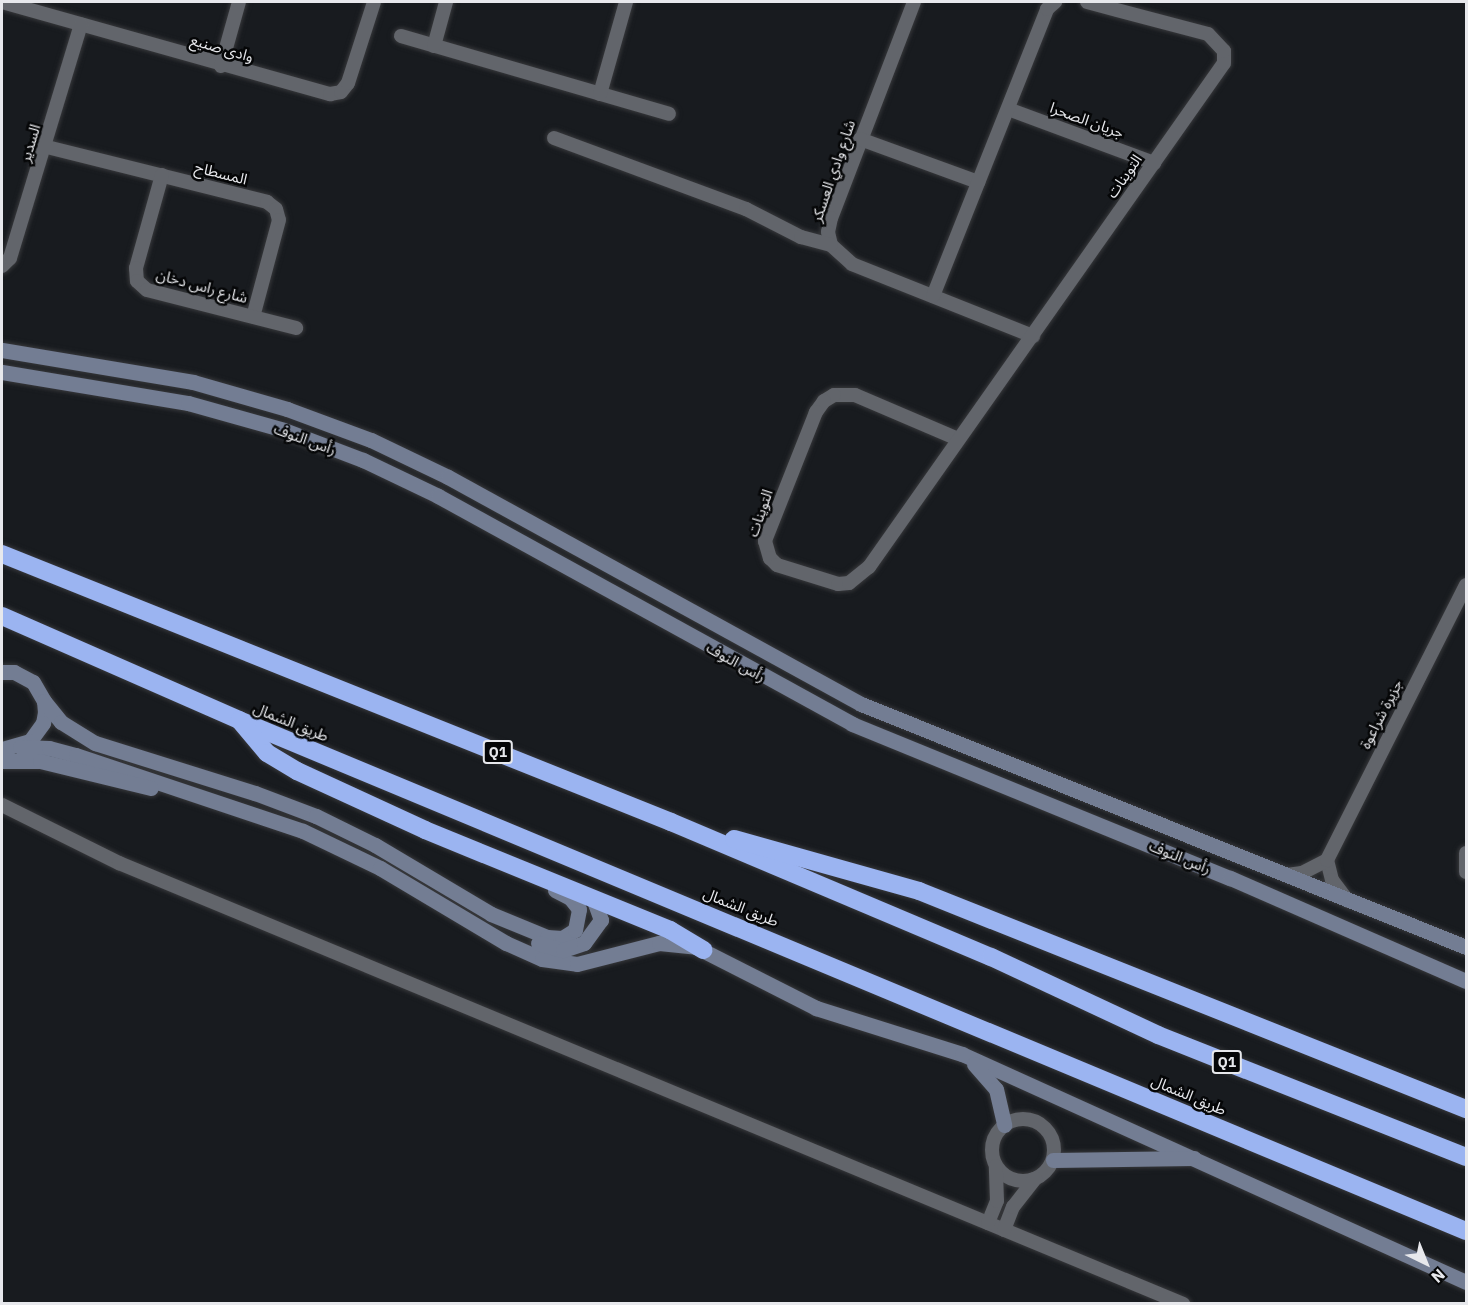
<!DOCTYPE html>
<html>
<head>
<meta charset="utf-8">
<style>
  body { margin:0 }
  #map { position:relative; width:1468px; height:1305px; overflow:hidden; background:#181b1f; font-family:"IBM Plex Sans","Noto Sans Arabic",sans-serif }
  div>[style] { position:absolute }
  .roads { filter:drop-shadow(0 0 2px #37383b) drop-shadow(0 0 2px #37383b) }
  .street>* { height:14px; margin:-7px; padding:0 7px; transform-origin:7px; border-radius:7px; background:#62656b }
  .street>.ring { margin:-7px; padding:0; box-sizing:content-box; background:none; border:14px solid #62656b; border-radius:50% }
  .secondary>* { height:15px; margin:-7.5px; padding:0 7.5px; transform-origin:7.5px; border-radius:7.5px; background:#737d93 }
  .highway>* { height:18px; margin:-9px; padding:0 9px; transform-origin:9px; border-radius:9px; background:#9bb4f1 }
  span { translate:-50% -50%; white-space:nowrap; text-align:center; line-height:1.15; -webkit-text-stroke:5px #050607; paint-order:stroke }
  .shield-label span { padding:2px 4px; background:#050607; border:2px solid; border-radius:4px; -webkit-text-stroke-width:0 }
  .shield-label { font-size:14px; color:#e7e8ec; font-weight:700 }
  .street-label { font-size:15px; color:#e7e8ec }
  .frame { position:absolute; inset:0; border:3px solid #e7e8ec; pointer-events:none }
  .north { position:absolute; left:1396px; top:1233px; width:60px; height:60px; -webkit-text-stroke:4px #050607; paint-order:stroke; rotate:137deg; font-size:16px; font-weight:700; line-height:24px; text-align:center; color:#e7e8ec }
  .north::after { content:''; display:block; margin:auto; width:21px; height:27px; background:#e7e8ec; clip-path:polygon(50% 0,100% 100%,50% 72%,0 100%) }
</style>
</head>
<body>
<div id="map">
  <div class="roads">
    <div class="street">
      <div style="left:2px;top:2px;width:341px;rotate:15.7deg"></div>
      <div style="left:330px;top:94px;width:11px;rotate:-10deg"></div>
      <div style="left:341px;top:92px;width:11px;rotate:-52deg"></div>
      <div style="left:348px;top:83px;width:85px;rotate:-72.2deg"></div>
      <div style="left:914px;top:2px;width:231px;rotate:111deg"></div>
      <div style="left:831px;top:218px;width:14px;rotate:102deg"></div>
      <div style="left:828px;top:232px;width:13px;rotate:77deg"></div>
      <div style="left:831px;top:245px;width:28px;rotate:42deg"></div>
      <div style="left:852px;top:264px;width:195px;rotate:21.7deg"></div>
      <div style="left:401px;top:36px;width:279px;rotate:16.2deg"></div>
      <div style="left:434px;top:46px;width:46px;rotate:-74.7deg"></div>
      <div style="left:221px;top:66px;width:66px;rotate:-74.3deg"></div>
      <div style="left:600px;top:94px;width:96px;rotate:-74.2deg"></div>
      <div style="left:1008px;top:109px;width:156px;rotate:20.3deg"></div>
      <div style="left:554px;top:138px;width:205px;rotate:20.3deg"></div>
      <div style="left:746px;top:209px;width:62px;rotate:27deg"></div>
      <div style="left:801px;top:237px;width:31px;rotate:15deg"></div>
      <div style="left:860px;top:139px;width:126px;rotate:20deg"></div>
      <div style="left:47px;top:147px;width:227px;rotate:14deg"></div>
      <div style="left:267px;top:202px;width:11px;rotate:38deg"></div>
      <div style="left:276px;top:209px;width:11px;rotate:75deg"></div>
      <div style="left:279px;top:220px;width:100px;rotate:105deg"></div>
      <div style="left:162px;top:175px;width:97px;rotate:105.6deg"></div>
      <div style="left:136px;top:268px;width:13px;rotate:86deg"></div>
      <div style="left:137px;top:281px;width:13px;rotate:42deg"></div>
      <div style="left:147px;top:290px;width:154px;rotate:14.3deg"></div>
      <div style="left:2px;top:266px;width:11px;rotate:-45deg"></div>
      <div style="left:10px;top:258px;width:244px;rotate:-73.1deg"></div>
      <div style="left:933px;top:296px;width:309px;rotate:-68.3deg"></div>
      <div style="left:1047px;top:9px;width:11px;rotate:-41deg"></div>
      <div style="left:958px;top:439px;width:112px;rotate:-156.9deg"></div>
      <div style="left:855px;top:395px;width:21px;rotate:180deg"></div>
      <div style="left:834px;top:395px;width:12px;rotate:149deg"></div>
      <div style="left:824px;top:401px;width:14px;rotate:126deg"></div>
      <div style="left:816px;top:412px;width:139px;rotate:111.6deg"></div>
      <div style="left:765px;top:541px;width:18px;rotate:74deg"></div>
      <div style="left:770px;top:558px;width:10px;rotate:45deg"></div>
      <div style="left:777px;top:565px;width:64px;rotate:17.3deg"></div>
      <div style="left:838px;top:584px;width:11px;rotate:-5deg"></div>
      <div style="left:849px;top:583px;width:26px;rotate:-39deg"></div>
      <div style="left:869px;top:567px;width:616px;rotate:-54.84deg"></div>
      <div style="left:1224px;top:63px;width:12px;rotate:-90deg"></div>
      <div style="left:1224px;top:51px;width:23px;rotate:-133deg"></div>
      <div style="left:1208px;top:34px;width:125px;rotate:-165.2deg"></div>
      <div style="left:2px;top:805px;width:131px;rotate:26.4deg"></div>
      <div style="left:119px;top:863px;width:1152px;rotate:22.51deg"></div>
      <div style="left:1466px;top:853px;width:19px;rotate:90deg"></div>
      <div style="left:1327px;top:860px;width:21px;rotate:76deg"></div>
      <div style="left:1332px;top:880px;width:26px;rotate:53deg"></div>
      <div style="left:1287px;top:875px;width:15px;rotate:-8deg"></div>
      <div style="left:1302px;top:873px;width:28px;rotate:-27deg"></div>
      <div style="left:1327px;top:860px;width:308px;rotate:-63.2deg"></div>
      <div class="ring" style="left:992px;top:1119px;width:48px;height:48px"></div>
      <div style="left:988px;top:1223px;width:24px;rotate:-68deg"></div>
      <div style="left:997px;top:1201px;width:35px;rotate:-92deg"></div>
      <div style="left:1004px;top:1230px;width:25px;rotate:-69deg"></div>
      <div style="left:1013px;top:1207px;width:36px;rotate:-52deg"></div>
    </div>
    <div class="secondary">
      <div style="left:2px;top:350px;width:194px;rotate:9.5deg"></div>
      <div style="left:193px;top:382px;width:98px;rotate:16deg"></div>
      <div style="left:287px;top:409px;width:90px;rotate:20.3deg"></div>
      <div style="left:371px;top:440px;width:85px;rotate:25.7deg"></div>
      <div style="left:448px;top:477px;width:471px;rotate:28.8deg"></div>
      <div style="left:861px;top:704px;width:652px;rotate:21.88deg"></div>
      <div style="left:2px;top:372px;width:189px;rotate:9.5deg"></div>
      <div style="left:188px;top:403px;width:100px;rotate:15.7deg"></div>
      <div style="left:284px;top:430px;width:85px;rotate:20.8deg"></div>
      <div style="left:363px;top:460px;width:83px;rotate:25.6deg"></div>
      <div style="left:438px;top:496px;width:473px;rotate:28.8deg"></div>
      <div style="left:852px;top:724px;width:408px;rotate:22.2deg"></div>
      <div style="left:1230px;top:878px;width:257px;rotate:23.6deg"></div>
      <div style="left:2px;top:672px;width:12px"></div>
      <div style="left:14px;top:672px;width:21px;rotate:28deg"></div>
      <div style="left:33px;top:682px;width:22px;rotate:60deg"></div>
      <div style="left:44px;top:701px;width:11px;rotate:85deg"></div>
      <div style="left:45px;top:712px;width:11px;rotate:100deg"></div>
      <div style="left:43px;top:723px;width:22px;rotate:126deg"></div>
      <div style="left:30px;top:741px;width:29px;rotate:164deg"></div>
      <div style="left:44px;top:701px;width:27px;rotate:51deg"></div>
      <div style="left:61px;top:722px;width:40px;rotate:32deg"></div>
      <div style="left:95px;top:743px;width:168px;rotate:17.4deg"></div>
      <div style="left:255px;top:793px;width:65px;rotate:20.7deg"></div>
      <div style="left:316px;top:816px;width:66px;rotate:26.2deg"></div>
      <div style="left:375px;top:845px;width:135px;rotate:30.7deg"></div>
      <div style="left:491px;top:914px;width:61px;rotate:22.3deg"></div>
      <div style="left:547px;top:937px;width:15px;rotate:4deg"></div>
      <div style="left:562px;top:938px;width:15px;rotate:-32deg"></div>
      <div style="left:575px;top:930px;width:21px;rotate:-79deg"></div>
      <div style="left:579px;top:909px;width:14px;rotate:-129deg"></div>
      <div style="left:570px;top:898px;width:17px;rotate:-152deg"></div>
      <div style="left:20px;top:747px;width:29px;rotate:2deg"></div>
      <div style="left:49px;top:748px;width:28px;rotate:15deg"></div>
      <div style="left:76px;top:755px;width:239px;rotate:18.5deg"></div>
      <div style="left:303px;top:831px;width:85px;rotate:25.7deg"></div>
      <div style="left:380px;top:868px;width:147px;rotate:30.8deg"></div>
      <div style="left:506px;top:943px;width:39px;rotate:24deg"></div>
      <div style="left:542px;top:959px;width:35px;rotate:8deg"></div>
      <div style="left:577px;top:964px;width:85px;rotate:-14.4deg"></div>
      <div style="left:659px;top:943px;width:37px;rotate:6deg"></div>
      <div style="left:696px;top:947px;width:135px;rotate:26.9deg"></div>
      <div style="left:816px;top:1008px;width:153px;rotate:17.5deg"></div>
      <div style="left:962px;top:1054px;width:553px;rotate:24.34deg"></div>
      <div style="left:2px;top:761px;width:38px"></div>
      <div style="left:40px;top:761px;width:114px;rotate:13.7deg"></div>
      <div style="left:538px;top:943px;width:26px;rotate:16deg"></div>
      <div style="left:563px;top:950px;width:22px;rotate:-18deg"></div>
      <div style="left:584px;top:943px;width:29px;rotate:-54deg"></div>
      <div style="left:601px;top:920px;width:23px;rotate:-110deg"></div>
      <div style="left:974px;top:1064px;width:33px;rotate:49deg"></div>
      <div style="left:996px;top:1089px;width:37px;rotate:77deg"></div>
      <div style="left:1053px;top:1160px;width:141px;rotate:-0.8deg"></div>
    </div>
    <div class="highway">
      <div style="left:2px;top:554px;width:721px;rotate:21.83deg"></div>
      <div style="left:671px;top:822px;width:347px;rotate:22.9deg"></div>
      <div style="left:991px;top:957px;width:184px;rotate:25deg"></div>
      <div style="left:1158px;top:1035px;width:331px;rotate:21.6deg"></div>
      <div style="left:2px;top:616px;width:259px;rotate:23.7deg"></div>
      <div style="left:239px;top:720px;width:1329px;rotate:22.61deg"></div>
      <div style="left:240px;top:721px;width:42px;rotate:49.8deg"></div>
      <div style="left:267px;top:753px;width:35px;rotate:31deg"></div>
      <div style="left:297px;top:771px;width:141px;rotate:24.7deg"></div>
      <div style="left:425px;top:830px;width:265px;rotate:22.2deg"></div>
      <div style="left:670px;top:930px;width:39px;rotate:31deg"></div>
      <div style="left:734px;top:839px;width:192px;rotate:15.7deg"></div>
      <div style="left:919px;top:891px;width:589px;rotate:21.73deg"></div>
    </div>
  </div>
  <div class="shield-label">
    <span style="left:498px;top:752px">Q1</span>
    <span style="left:1227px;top:1062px">Q1</span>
  </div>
  <div class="street-label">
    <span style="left:222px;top:48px;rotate:16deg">وادى صنيع</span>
    <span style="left:1087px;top:120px;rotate:20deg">جريان الصحرا</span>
    <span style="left:30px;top:143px;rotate:-73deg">السدير</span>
    <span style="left:833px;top:171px;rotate:-71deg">شارع وادي العسكر</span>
    <span style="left:221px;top:173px;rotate:14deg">المسطاح</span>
    <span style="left:1124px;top:176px;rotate:-55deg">التوينات</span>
    <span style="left:202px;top:286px;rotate:15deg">شارع راس دخان</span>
    <span style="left:305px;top:439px;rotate:20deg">رأس النوف</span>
    <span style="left:760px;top:513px;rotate:-71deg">التوينات</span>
    <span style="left:736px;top:662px;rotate:29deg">رأس النوف</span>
    <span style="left:1381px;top:714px;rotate:-63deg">جزيرة شراعوة</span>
    <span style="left:291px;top:722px;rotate:22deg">طريق الشمال</span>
    <span style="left:1180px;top:857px;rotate:22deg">رأس النوف</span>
    <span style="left:741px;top:907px;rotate:22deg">طريق الشمال</span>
    <span style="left:1189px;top:1095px;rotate:23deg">طريق الشمال</span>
  </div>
  <div class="frame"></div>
  <div class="north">N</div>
</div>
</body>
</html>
